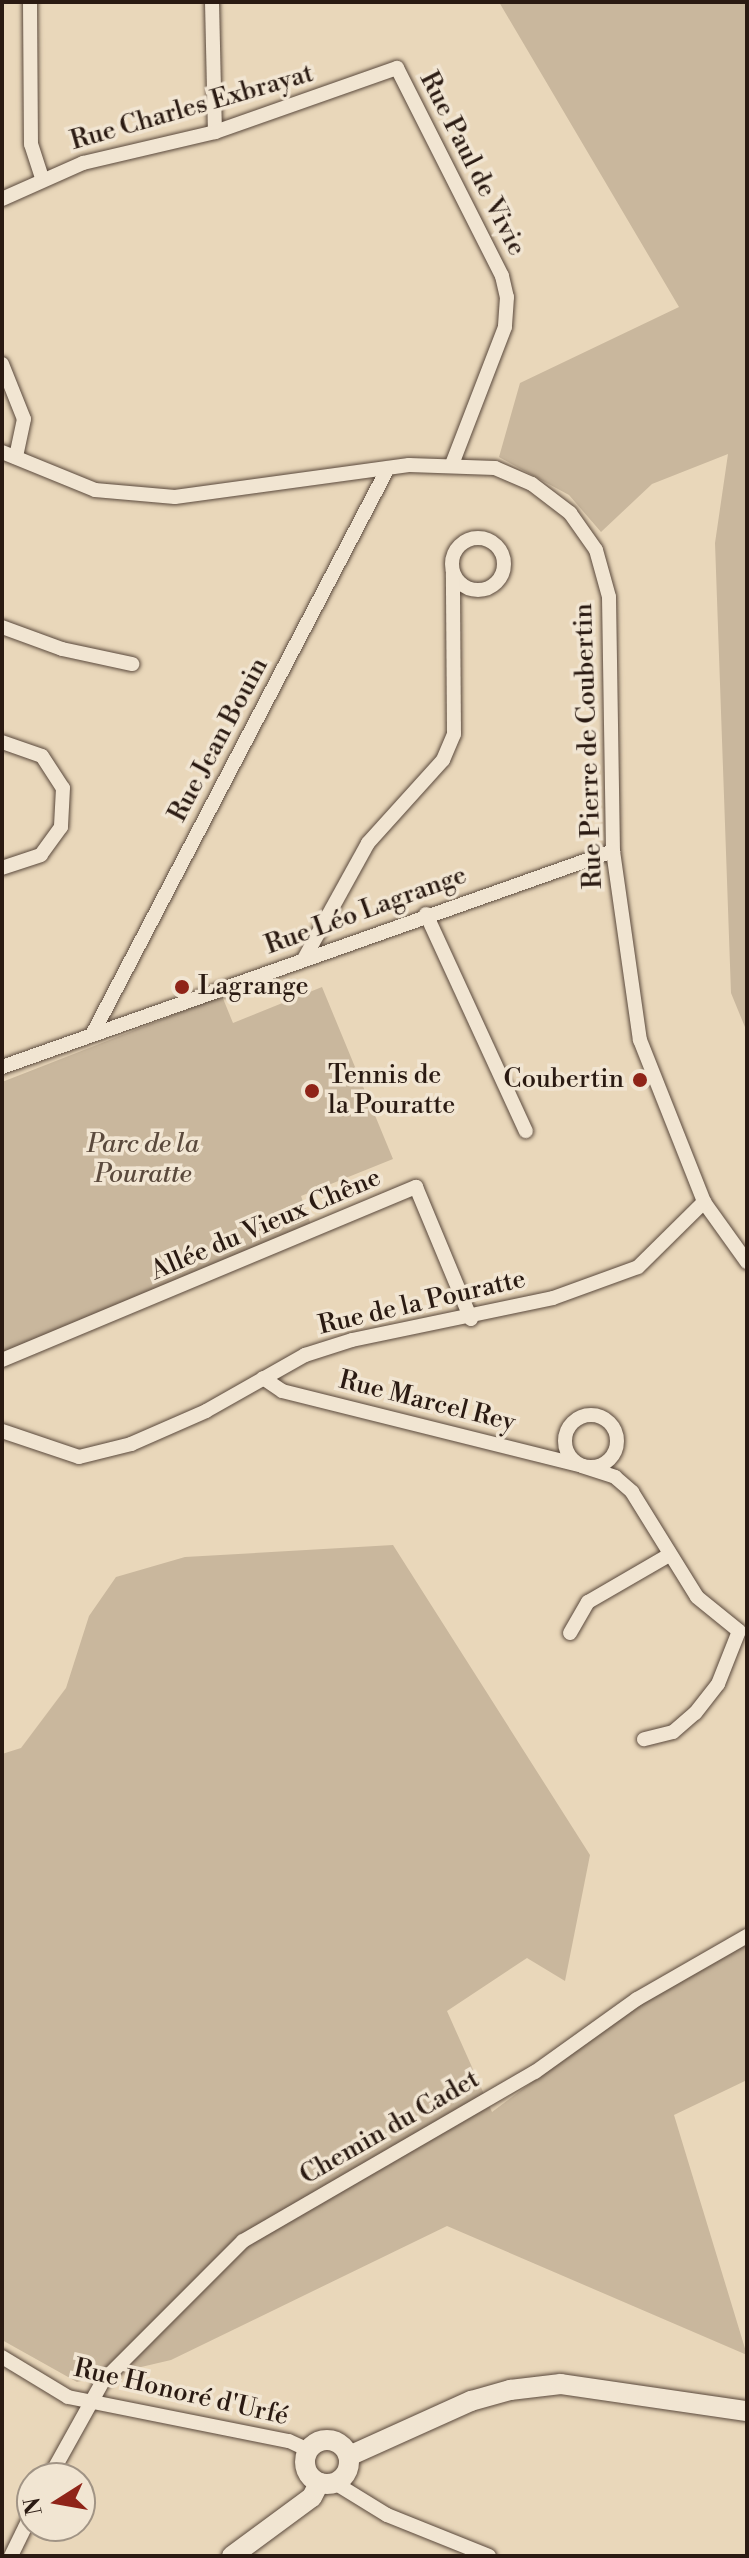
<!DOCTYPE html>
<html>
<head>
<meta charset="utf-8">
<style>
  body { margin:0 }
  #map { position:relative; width:749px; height:2558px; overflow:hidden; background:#e9d7ba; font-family:"Libre Bodoni",serif }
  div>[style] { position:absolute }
  .green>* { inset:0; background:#c9b79d }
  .roads { filter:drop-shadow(0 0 2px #5a493c) drop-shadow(0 0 2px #5a493c) }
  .street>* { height:14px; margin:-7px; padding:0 7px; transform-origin:7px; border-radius:7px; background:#f1e5d2 }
  .street>.ring { margin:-7px; padding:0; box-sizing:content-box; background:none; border:14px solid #f1e5d2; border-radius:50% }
  .secondary>* { height:20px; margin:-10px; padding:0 10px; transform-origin:10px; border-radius:10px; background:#f1e5d2 }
  .secondary>.ring { margin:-10px; padding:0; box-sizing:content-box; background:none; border:20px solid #f1e5d2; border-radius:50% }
  .dots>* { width:22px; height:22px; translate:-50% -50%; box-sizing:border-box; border:4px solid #f1e5d2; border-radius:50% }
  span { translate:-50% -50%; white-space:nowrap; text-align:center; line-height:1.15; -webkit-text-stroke:7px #f1e5d2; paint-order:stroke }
  .street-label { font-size:26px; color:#2a1a12 }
  .poi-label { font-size:26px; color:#2a1a12 }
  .left { translate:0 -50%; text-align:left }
  .right { translate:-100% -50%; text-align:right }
  .park-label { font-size:26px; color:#5a493c; font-style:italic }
  .frame { position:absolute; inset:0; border:4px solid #2a1a12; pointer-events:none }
  .north { position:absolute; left:16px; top:2462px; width:80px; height:80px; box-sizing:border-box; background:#f1e5d2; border:2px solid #a19485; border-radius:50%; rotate:259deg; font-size:22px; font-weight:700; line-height:32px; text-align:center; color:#2a1a12 }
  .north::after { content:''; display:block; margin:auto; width:28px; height:36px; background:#8f2418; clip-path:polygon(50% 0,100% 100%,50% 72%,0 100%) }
</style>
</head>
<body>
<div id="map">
  <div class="green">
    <div style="clip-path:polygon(499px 2px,747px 2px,747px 1032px,731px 993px,715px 543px,728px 454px,652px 484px,601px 532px,569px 495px,499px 457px,520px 383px,679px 307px)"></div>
    <div style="clip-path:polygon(322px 987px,393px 1159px,301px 1196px,311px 1225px,3px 1352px,2px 1082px,222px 996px,233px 1023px)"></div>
    <div style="clip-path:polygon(393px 1545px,590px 1855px,565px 1981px,527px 1958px,447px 2011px,492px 2112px,622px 2015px,747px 1944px,747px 2080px,674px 2115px,747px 2355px,447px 2226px,171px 2360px,77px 2382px,2px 2340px,2px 1754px,21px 1748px,66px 1688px,89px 1616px,116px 1577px,185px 1557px)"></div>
  </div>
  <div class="roads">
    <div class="street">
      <div style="left:30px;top:2px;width:142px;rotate:89.6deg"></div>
      <div style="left:31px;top:144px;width:38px;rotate:72deg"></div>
      <div style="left:212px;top:2px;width:130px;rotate:88.7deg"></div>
      <div style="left:2px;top:199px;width:89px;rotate:-24deg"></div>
      <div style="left:83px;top:163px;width:136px;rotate:-13.2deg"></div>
      <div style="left:215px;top:132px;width:193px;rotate:-19.4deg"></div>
      <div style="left:397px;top:68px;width:233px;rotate:63.2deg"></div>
      <div style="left:502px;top:276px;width:22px;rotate:77deg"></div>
      <div style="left:507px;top:297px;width:30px;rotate:94deg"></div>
      <div style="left:505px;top:327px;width:147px;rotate:111.1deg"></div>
      <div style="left:2px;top:364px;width:59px;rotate:68.2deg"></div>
      <div style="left:24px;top:419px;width:39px;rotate:102deg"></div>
      <div style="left:2px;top:452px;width:100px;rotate:22.2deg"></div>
      <div style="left:95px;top:490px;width:80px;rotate:5deg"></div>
      <div style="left:175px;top:497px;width:236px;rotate:-7.8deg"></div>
      <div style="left:409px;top:465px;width:86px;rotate:2deg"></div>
      <div style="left:495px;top:468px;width:40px;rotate:23.4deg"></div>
      <div style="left:532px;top:484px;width:48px;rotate:37.3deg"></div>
      <div style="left:570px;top:513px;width:45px;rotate:54.9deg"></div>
      <div style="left:596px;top:550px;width:49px;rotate:74.5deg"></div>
      <div style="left:609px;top:597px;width:254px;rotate:89.1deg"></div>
      <div style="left:613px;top:851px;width:191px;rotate:81.9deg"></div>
      <div style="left:640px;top:1040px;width:174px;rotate:68.4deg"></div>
      <div style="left:704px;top:1202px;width:74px;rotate:54.4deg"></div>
      <div class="ring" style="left:452px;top:538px;width:38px;height:38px"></div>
      <div style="left:2px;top:627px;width:64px;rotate:20.1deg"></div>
      <div style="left:62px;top:649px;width:72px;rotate:12.1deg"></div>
      <div style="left:2px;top:742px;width:42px;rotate:19.3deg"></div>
      <div style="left:42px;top:756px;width:38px;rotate:57deg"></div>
      <div style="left:63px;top:788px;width:39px;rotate:93deg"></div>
      <div style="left:61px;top:827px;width:34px;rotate:126deg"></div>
      <div style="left:41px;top:855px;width:41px;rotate:161.6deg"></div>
      <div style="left:426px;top:914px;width:239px;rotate:65.3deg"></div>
      <div style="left:304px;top:959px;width:132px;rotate:-61.1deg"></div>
      <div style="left:368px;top:843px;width:112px;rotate:-47.9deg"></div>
      <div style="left:443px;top:760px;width:28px;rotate:-67deg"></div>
      <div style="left:454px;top:734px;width:161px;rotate:-90.4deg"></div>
      <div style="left:93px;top:1033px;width:637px;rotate:-62.43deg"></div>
      <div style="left:2px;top:1067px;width:648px;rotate:-19.47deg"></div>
      <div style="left:2px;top:1360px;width:449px;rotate:-22.7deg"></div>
      <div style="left:416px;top:1187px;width:143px;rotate:67.4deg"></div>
      <div style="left:263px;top:1378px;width:23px;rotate:34deg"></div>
      <div style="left:282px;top:1391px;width:309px;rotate:14deg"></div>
      <div style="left:582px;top:1466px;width:35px;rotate:18deg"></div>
      <div style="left:615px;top:1477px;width:23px;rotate:41deg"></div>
      <div style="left:632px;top:1492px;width:123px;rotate:58.2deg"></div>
      <div style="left:697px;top:1597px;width:54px;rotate:39deg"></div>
      <div style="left:739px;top:1631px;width:57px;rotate:111.6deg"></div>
      <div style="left:718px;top:1684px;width:37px;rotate:128deg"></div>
      <div style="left:695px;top:1713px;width:29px;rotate:139deg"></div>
      <div style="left:673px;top:1732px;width:30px;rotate:166deg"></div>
      <div class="ring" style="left:565px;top:1415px;width:38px;height:38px"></div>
      <div style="left:2px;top:1431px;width:81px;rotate:18.7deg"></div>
      <div style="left:79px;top:1457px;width:54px;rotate:-14deg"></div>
      <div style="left:131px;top:1444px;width:82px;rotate:-23.7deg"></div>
      <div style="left:206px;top:1411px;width:114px;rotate:-29.5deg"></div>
      <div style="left:305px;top:1355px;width:49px;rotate:-17.7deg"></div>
      <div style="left:352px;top:1340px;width:205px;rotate:-11.8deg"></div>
      <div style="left:553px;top:1298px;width:90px;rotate:-20deg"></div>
      <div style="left:638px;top:1267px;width:93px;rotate:-44.6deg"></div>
      <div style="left:570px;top:1633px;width:36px;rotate:-60deg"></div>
      <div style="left:588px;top:1602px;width:94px;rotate:-30.1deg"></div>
      <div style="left:2px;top:2357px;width:77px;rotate:31.2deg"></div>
      <div style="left:68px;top:2397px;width:225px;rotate:11.3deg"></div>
      <div style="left:289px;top:2441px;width:21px;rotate:25deg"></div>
      <div style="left:49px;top:2478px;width:111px;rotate:-60.9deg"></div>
      <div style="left:103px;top:2381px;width:198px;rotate:-45deg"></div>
      <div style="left:243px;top:2241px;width:337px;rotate:-30.1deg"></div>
      <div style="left:535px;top:2072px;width:125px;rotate:-35.6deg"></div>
      <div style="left:637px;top:1999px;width:127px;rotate:-29.8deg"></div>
      <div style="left:335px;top:2483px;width:61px;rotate:31.6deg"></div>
      <div style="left:387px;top:2515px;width:110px;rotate:21.9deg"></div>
      <div style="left:11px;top:2556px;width:48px;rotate:-64deg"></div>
    </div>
    <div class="secondary">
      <div class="ring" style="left:305px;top:2440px;width:24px;height:24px"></div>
      <div style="left:349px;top:2456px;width:134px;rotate:-24.3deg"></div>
      <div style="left:471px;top:2401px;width:41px;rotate:-15.8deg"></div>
      <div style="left:510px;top:2390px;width:51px;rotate:-6.7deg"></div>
      <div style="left:561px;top:2384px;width:188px;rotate:8.3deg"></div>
      <div style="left:232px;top:2556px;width:99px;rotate:-36.4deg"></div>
      <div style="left:312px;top:2497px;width:16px;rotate:-63deg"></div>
    </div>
  </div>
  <div class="dots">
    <div style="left:182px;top:987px;background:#8f2418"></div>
    <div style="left:640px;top:1080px;background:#8f2418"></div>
    <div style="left:312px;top:1091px;background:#8f2418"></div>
  </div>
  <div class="street-label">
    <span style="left:192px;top:108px;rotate:-16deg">Rue Charles Exbrayat</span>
    <span style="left:472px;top:164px;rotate:63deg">Rue Paul de Vivie</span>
    <span style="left:219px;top:740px;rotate:-62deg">Rue Jean Bouin</span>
    <span style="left:589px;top:746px;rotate:-92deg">Rue Pierre de Coubertin</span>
    <span style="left:366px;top:911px;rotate:-20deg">Rue Léo Lagrange</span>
    <span style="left:266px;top:1225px;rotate:-23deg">Allée du Vieux Chêne</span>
    <span style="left:422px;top:1303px;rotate:-13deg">Rue de la Pouratte</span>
    <span style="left:427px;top:1402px;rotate:14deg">Rue Marcel Rey</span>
    <span style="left:390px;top:2128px;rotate:-30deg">Chemin du Cadet</span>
    <span style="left:181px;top:2393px;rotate:13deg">Rue Honoré d'Urfé</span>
  </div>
  <div class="poi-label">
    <span class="left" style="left:198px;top:987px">Lagrange</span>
    <span class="left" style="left:328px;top:1091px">Tennis de<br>la Pouratte</span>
    <span class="right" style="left:624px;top:1080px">Coubertin</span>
  </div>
  <div class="park-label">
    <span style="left:143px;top:1160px">Parc de la<br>Pouratte</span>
  </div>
  <div class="frame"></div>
  <div class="north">N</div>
</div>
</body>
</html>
